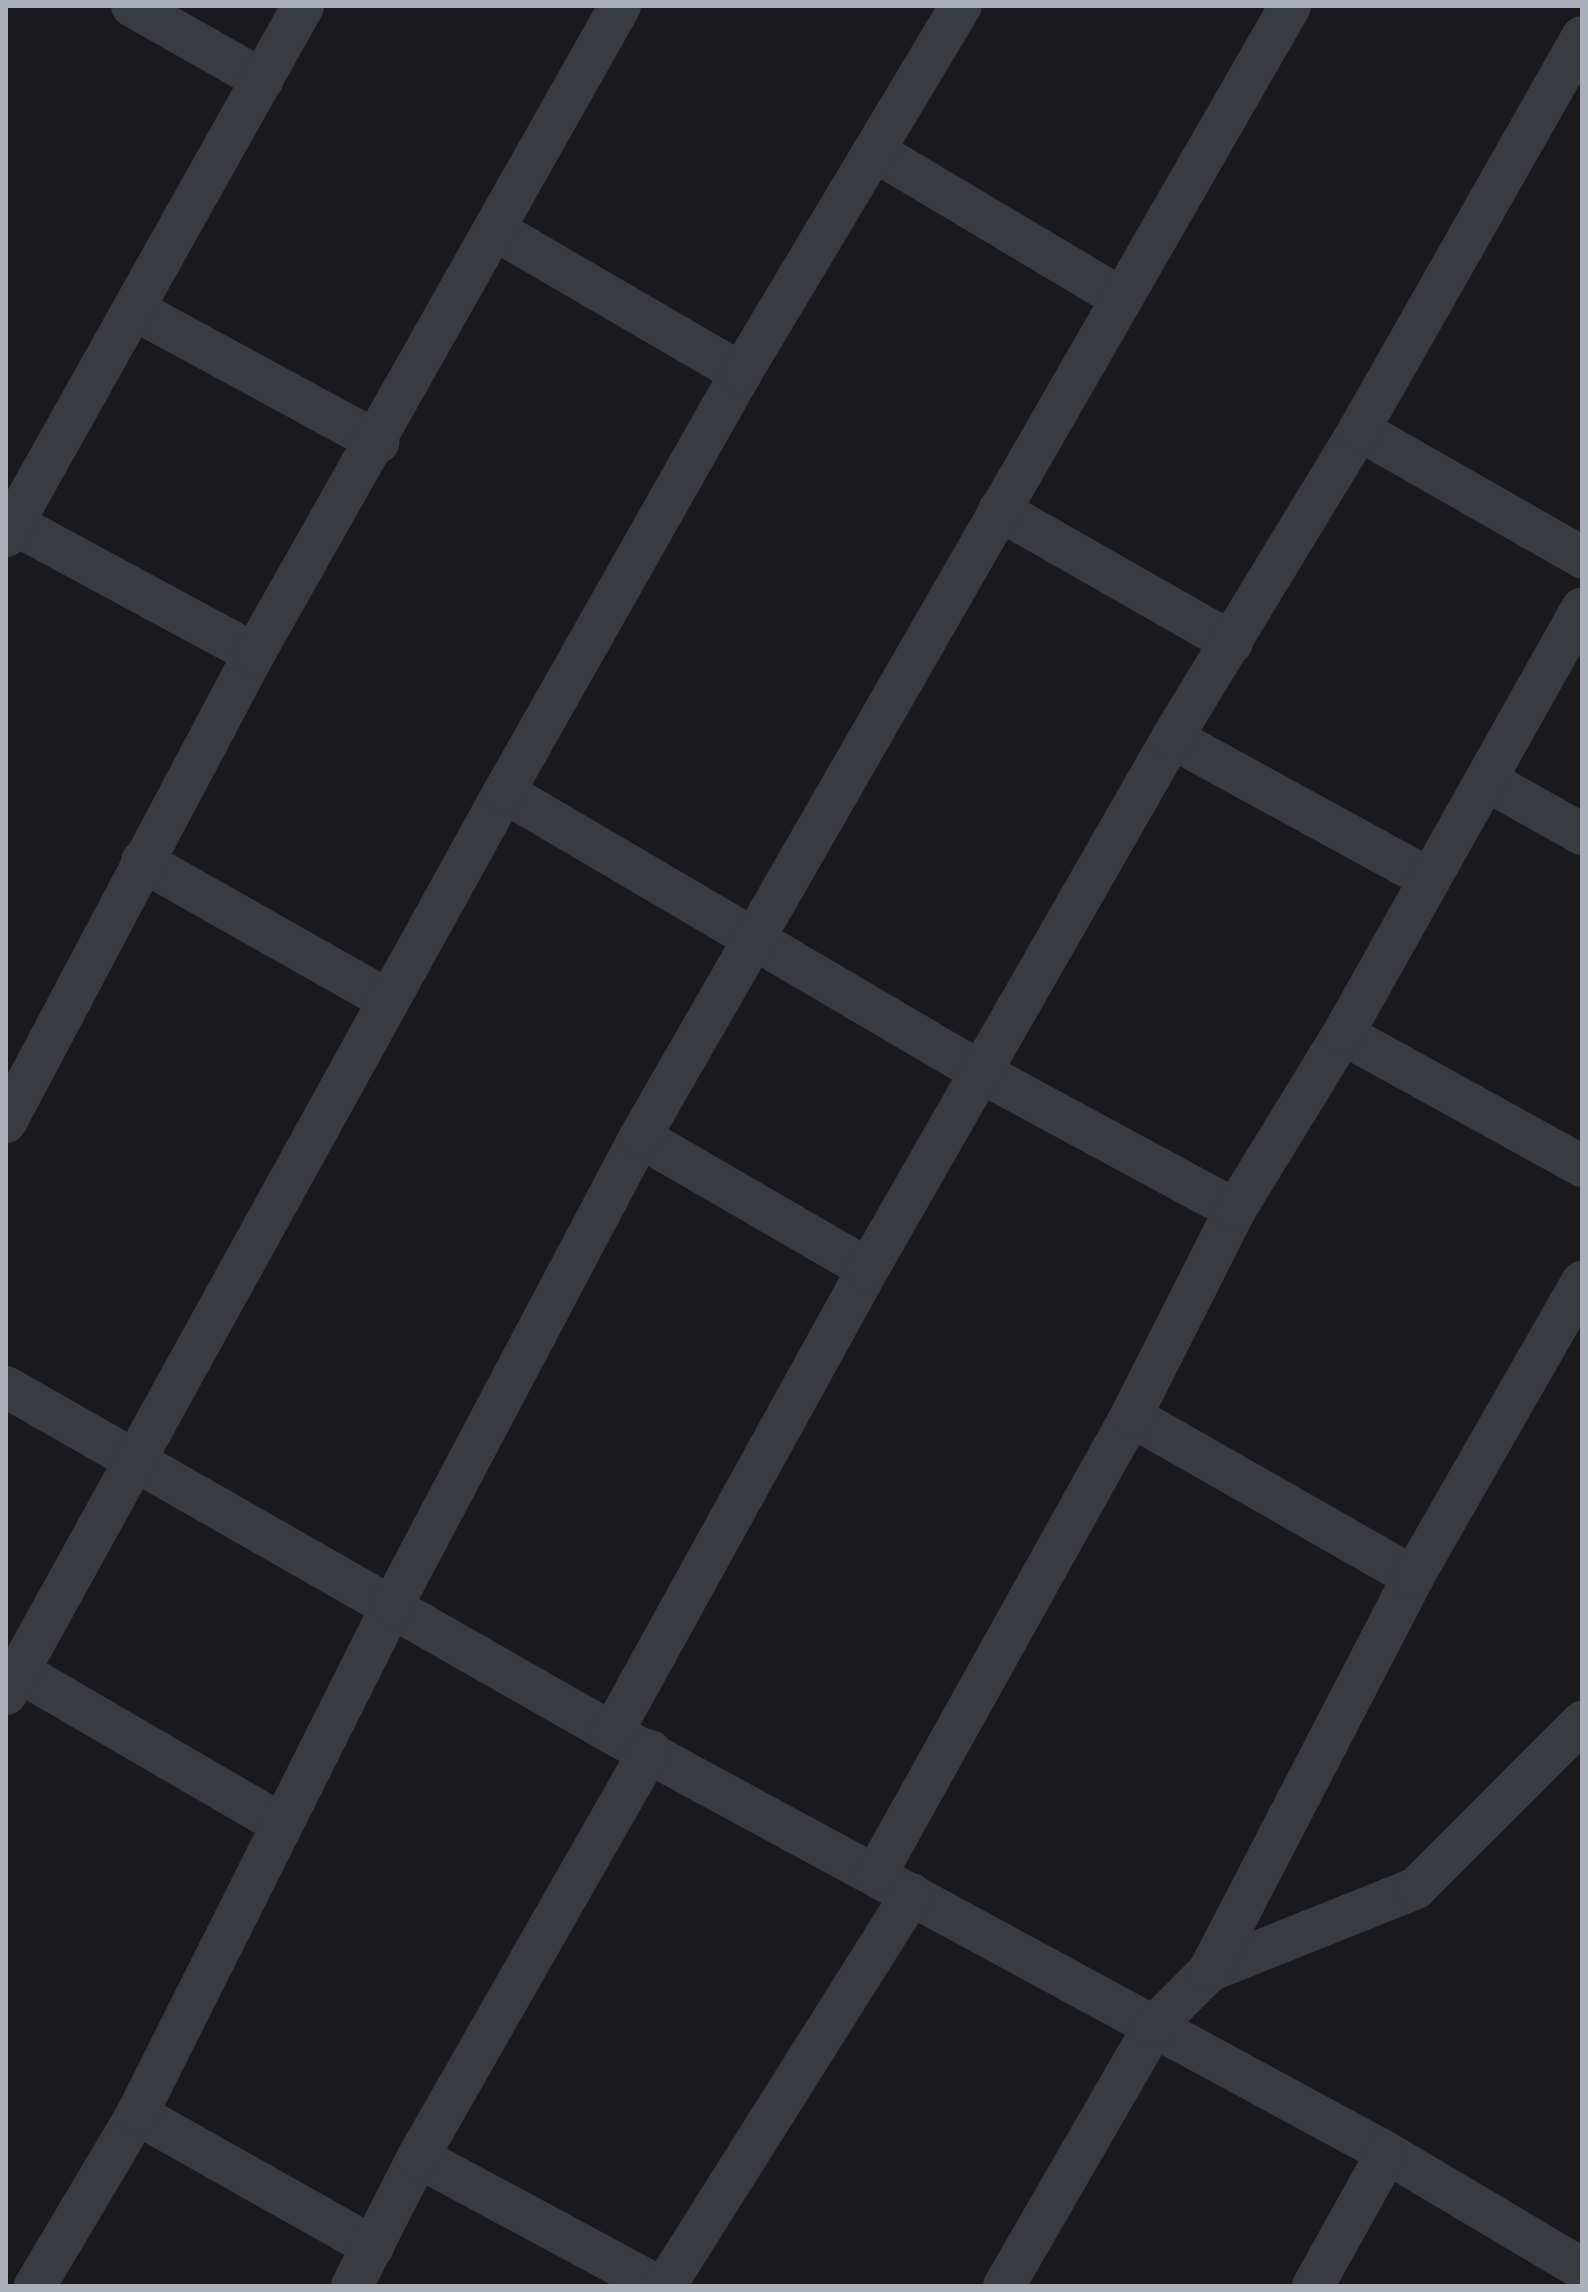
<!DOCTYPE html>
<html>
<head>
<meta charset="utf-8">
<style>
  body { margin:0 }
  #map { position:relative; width:1588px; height:2292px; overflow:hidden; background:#1a191c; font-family:"Source Sans 3",sans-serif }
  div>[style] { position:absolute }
  .minor>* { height:42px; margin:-21px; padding:0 21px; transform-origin:21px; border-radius:21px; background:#3a3b41 }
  span { translate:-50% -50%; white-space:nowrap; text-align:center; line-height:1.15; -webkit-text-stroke:6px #141417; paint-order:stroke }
  .frame { position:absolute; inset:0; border:8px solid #abb0bc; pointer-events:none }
</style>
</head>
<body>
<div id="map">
  <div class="minor">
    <div style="left:132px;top:6px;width:150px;rotate:29.6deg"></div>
    <div style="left:876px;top:152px;width:282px;rotate:30.8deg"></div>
    <div style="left:495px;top:230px;width:285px;rotate:30.2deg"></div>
    <div style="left:135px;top:310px;width:277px;rotate:28.5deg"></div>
    <div style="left:1359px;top:430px;width:257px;rotate:29.7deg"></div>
    <div style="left:999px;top:510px;width:268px;rotate:29.7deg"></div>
    <div style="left:14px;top:524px;width:273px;rotate:28.4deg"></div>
    <div style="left:6px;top:536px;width:608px;rotate:-60.73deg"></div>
    <div style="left:1172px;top:738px;width:294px;rotate:28.7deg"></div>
    <div style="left:1486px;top:780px;width:110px;rotate:29.4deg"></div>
    <div style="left:504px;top:792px;width:554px;rotate:30.45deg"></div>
    <div style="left:982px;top:1073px;width:288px;rotate:28.4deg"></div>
    <div style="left:142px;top:861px;width:283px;rotate:29.5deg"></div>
    <div style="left:1343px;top:1034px;width:273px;rotate:28.9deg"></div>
    <div style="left:6px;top:1122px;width:530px;rotate:-62.08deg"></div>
    <div style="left:254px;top:654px;width:744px;rotate:-60.54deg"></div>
    <div style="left:640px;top:1137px;width:263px;rotate:30.1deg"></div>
    <div style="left:6px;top:1387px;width:698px;rotate:29.72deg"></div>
    <div style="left:612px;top:1733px;width:881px;rotate:28.45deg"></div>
    <div style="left:1387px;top:2153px;width:227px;rotate:30.7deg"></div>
    <div style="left:1131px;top:1416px;width:325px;rotate:29.7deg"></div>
    <div style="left:18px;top:1671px;width:304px;rotate:30.2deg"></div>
    <div style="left:6px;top:1694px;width:1030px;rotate:-61.1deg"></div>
    <div style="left:504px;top:792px;width:481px;rotate:-60.5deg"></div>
    <div style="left:741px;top:373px;width:428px;rotate:-59.1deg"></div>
    <div style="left:612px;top:1733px;width:530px;rotate:-61.11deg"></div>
    <div style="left:868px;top:1269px;width:612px;rotate:-60.21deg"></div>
    <div style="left:1172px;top:738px;width:360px;rotate:-58.7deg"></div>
    <div style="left:1359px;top:430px;width:452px;rotate:-60.4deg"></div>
    <div style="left:876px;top:1874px;width:524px;rotate:-60.89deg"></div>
    <div style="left:1131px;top:1416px;width:231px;rotate:-63.2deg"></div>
    <div style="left:1235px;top:1210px;width:206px;rotate:-58.5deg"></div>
    <div style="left:1343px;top:1034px;width:488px;rotate:-60.7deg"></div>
    <div style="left:1209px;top:1971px;width:223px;rotate:-21.8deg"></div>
    <div style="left:1416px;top:1888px;width:235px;rotate:-45deg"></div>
    <div style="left:137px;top:2114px;width:271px;rotate:29.4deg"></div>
    <div style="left:418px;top:2157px;width:272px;rotate:28.3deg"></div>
    <div style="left:35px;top:2286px;width:200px;rotate:-59.3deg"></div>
    <div style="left:137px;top:2114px;width:571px;rotate:-63.35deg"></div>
    <div style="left:393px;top:1604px;width:528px;rotate:-62.13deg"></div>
    <div style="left:640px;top:1137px;width:1304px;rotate:-60.11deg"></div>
    <div style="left:352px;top:2286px;width:145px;rotate:-62.9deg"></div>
    <div style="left:418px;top:2157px;width:468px;rotate:-60.3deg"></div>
    <div style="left:665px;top:2286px;width:463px;rotate:-57.8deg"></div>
    <div style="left:1004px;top:2286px;width:300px;rotate:-60deg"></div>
    <div style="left:1154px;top:2026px;width:78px;rotate:-45deg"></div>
    <div style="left:1209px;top:1971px;width:444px;rotate:-62.6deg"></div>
    <div style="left:1413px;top:1577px;width:340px;rotate:-60.2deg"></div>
    <div style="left:1313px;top:2286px;width:152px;rotate:-60.9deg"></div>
  </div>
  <div class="frame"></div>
</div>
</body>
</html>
